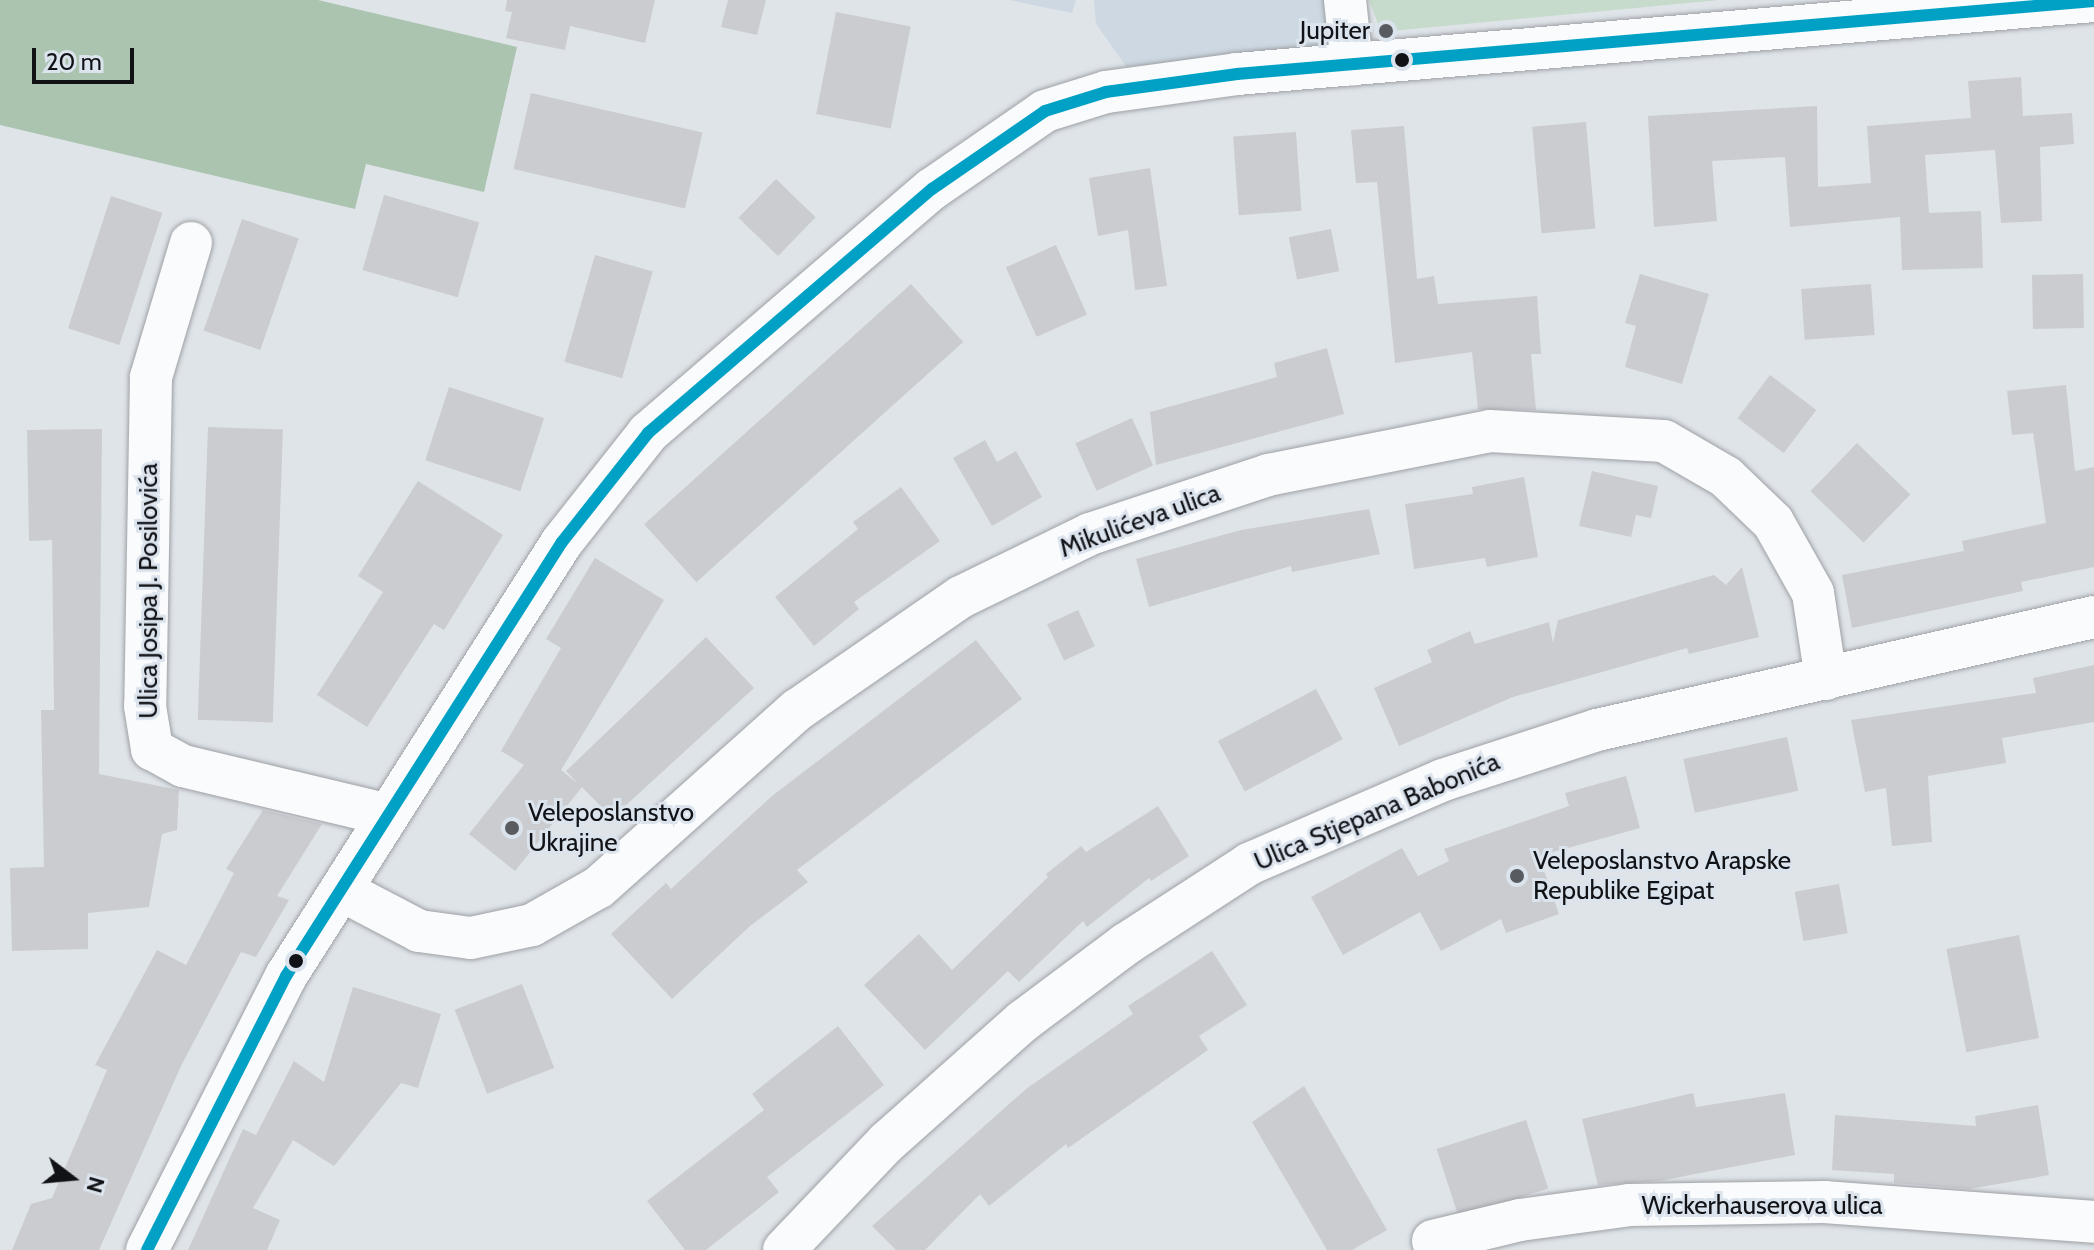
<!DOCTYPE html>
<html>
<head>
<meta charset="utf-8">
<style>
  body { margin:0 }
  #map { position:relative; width:2094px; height:1250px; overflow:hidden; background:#dfe4e9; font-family:Cabin,sans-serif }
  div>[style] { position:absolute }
  .built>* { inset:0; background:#cdd8e2 }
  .green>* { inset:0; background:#c6dbcb }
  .forest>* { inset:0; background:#abc4b0 }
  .building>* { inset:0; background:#caccd0; transform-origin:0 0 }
  .roads { filter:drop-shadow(0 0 2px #9ea1a5) drop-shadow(0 0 2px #9ea1a5) }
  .minor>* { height:42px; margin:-21px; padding:0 21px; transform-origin:21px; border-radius:21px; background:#fafbfc }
  .bus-1>* { height:12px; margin:-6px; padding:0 6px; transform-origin:6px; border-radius:6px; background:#01a1c5 }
  .dots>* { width:22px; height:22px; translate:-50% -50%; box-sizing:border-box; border:4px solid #dbe3ed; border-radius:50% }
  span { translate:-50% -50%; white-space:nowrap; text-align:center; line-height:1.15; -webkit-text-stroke:6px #dbe3ed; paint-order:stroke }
  .poi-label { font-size:26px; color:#101216 }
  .right { translate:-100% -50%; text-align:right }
  .left { translate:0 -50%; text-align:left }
  .street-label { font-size:26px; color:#101216 }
  .north { position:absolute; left:32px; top:1138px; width:80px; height:80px; -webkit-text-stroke:6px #dbe3ed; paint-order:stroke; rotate:106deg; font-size:22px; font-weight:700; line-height:32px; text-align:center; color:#101216 }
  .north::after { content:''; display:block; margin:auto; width:28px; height:36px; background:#101216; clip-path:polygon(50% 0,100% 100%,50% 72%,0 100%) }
  .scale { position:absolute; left:32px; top:48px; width:102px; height:36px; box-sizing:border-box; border:4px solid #101216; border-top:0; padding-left:10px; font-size:24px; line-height:28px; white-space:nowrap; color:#101216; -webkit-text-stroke:6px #dbe3ed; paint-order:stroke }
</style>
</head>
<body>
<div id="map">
  <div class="built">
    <div style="clip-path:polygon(1009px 0,1076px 0,1072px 13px)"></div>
    <div style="clip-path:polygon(1094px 0,1334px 0,1330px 49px,1128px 69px,1096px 24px)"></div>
  </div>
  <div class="green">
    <div style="clip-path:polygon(1369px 0,1720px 0,1381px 32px)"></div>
  </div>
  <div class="forest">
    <div style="clip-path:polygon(0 0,318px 0,517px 47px,484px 192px,366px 164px,355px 209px,0 125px)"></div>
  </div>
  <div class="building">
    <div style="clip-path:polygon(507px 0,655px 0,645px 43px,570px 26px,565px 50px,506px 38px,512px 12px,505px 11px)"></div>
    <div style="clip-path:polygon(728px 0,766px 0,757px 35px,721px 27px)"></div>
    <div style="left:836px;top:12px;width:76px;height:104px;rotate:11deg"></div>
    <div style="clip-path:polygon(2021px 77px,2023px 116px,2072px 113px,2074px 144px,2040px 147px,2042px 221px,2001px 223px,1995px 150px,1925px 155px,1929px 213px,1981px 211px,1983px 268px,1902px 270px,1900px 217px,1790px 227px,1785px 157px,1712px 161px,1717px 221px,1654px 227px,1648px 116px,1817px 106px,1818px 187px,1871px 183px,1867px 126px,1971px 118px,1968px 81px)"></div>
    <div style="left:531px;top:93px;width:176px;height:78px;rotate:13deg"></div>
    <div style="left:1586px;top:122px;width:107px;height:54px;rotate:85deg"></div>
    <div style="clip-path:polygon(1404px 126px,1417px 279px,1434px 276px,1438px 304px,1537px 296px,1541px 354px,1531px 354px,1536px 410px,1478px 409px,1472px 352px,1395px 363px,1377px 182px,1356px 183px,1351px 130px)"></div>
    <div style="left:1296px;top:132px;width:79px;height:63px;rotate:86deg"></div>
    <div style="clip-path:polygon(1150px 168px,1167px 286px,1135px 290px,1128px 230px,1098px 236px,1089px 178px)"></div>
    <div style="left:776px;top:179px;width:55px;height:54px;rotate:44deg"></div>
    <div style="left:384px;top:195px;width:99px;height:78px;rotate:16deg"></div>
    <div style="left:111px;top:196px;width:54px;height:139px;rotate:18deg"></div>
    <div style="left:242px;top:219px;width:60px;height:118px;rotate:19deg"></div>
    <div style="left:1331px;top:229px;width:43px;height:43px;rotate:79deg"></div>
    <div style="left:1056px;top:245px;width:76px;height:55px;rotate:66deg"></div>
    <div style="left:595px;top:255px;width:60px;height:111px;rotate:16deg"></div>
    <div style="clip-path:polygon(1640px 274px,1709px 294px,1682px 384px,1625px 367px,1636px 326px,1625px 323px)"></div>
    <div style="left:2083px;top:274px;width:54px;height:51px;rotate:89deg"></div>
    <div style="left:911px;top:284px;width:78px;height:359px;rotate:48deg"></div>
    <div style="left:1871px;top:284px;width:51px;height:70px;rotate:86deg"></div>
    <div style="clip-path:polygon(1327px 348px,1344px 414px,1156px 465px,1150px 412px,1277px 377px,1274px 363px)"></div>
    <div style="left:1770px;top:375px;width:58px;height:54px;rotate:37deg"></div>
    <div style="clip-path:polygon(2066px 385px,2075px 471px,2094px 467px,2094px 567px,2021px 582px,2023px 591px,1852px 628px,1842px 575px,1964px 551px,1962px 541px,2046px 523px,2033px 433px,2012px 435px,2007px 391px)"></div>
    <div style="left:449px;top:387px;width:100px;height:77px;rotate:18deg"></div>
    <div style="left:1132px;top:418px;width:52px;height:62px;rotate:66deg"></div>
    <div style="left:208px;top:427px;width:75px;height:293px;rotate:2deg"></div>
    <div style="clip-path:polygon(102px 429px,99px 774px,179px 790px,177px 830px,162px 834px,149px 907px,88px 913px,88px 949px,12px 951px,10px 868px,44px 867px,41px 710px,54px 710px,52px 540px,29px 541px,27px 430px)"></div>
    <div style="clip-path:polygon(985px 440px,997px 462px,1016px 451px,1042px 497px,992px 526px,953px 458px)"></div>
    <div style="left:1857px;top:443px;width:74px;height:67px;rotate:44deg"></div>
    <div style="clip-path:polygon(1592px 471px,1658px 486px,1651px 518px,1636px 515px,1631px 537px,1579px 526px)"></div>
    <div style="clip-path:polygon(1524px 477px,1538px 557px,1487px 567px,1485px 558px,1414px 569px,1405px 504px,1473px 494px,1472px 487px)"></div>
    <div style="clip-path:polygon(418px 481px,503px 535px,444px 630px,434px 624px,367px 727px,317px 695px,383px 592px,358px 576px)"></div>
    <div style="clip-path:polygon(901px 487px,940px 541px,854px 602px,859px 609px,814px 646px,775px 597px,858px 529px,853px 522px)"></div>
    <div style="clip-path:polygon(1369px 509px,1380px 554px,1292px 572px,1291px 566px,1149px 607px,1136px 559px,1241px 530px)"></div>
    <div style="clip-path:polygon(595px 558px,664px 600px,561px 770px,578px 784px,566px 771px,706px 637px,754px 688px,612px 818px,582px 787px,515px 871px,469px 834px,524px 765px,501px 751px,561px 648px,546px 639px)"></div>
    <div style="clip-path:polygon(1742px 567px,1759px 637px,1689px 654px,1687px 648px,1513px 697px,1399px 746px,1374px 688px,1432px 662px,1427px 650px,1470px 631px,1475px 644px,1549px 622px,1553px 643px,1558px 620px,1714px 575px,1726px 585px)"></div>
    <div style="left:1078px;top:610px;width:40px;height:34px;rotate:65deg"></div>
    <div style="clip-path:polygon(976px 640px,1022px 699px,797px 870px,808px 882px,750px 926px,672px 999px,611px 934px,666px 883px,671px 889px,772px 796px)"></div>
    <div style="clip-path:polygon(2094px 665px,2094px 722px,2002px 738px,2006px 763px,1928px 776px,1932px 842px,1892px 846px,1886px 788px,1865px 792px,1851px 720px,2036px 693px,2033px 678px)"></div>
    <div style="left:1316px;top:689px;width:57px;height:111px;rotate:62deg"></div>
    <div style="left:1787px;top:737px;width:55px;height:106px;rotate:78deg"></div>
    <div style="clip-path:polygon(1626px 776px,1640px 828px,1539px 856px,1559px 914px,1506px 933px,1501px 919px,1441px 951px,1420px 912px,1343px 955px,1311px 897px,1402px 848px,1418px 876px,1449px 861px,1444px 849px,1569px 806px,1565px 793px)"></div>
    <div style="clip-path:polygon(1158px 806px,1189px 856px,1151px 881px,1149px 878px,1087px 927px,1083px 921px,1019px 982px,1008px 971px,925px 1050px,864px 985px,919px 934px,952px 970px,1048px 877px,1046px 874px,1081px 846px,1086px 852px)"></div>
    <div style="clip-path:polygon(263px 810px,322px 824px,277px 896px,289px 900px,256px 957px,241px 952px,181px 1066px,99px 1250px,12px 1250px,31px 1204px,52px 1198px,107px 1070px,95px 1065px,157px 950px,186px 965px,234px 873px,226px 869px)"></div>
    <div style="left:1839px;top:884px;width:50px;height:45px;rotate:80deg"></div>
    <div style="left:2019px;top:935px;width:105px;height:74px;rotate:79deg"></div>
    <div style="clip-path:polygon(1212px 951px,1247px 1005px,1199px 1036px,1208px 1050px,1068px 1148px,1066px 1144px,989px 1206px,980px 1194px,925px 1250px,896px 1250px,872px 1226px,1026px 1089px,1133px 1014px,1128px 1006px)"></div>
    <div style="left:522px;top:984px;width:90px;height:72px;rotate:69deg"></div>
    <div style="clip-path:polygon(353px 987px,441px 1014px,418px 1088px,401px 1083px,334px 1166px,293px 1140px,253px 1208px,280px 1220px,267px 1250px,188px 1250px,243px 1129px,256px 1135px,294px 1061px,324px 1082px)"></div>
    <div style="clip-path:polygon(838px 1026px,884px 1085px,767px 1177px,779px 1192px,706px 1250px,685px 1250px,647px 1201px,764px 1110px,752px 1094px)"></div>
    <div style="clip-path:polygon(1304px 1086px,1387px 1230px,1352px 1250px,1327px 1250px,1252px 1122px)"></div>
    <div style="clip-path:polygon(1693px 1093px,1696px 1107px,1785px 1093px,1795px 1155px,1659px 1181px,1598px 1185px,1582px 1119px)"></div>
    <div style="clip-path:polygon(2038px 1105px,2049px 1175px,1969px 1189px,1894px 1183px,1894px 1174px,1832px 1170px,1835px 1115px,1976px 1126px,1975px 1116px)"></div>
    <div style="left:1526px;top:1120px;width:72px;height:94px;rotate:72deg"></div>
  </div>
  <div class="roads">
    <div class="minor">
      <div style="left:1345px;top:0;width:65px;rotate:83.9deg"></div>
      <div style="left:191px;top:243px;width:140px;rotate:106.6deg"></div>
      <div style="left:151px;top:377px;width:329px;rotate:91deg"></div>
      <div style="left:145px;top:706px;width:44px;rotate:80.8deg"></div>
      <div style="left:152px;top:749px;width:35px;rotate:29deg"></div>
      <div style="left:183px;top:766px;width:208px;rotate:13.4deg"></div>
      <div style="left:341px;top:890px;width:88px;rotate:27.7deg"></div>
      <div style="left:419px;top:931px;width:52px;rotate:7.7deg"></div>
      <div style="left:471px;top:938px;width:62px;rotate:-12deg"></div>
      <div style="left:532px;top:925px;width:77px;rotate:-29.6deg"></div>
      <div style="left:599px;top:887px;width:266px;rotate:-41.8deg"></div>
      <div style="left:797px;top:710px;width:199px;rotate:-34.6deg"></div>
      <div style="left:961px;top:597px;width:144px;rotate:-26deg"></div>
      <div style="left:1090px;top:534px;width:188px;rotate:-18.3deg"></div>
      <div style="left:1268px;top:475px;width:226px;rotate:-11.2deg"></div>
      <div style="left:1490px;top:431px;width:174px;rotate:3.3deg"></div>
      <div style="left:1664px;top:441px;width:72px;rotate:30.1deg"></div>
      <div style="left:1726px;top:477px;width:65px;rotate:43.8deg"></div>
      <div style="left:1773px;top:522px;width:81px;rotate:60.6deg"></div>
      <div style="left:1813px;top:593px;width:87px;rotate:81.4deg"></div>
      <div style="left:1433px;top:1241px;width:89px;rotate:-13.6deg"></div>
      <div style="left:1520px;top:1220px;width:110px;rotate:-7.8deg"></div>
      <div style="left:1629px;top:1205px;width:195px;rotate:-0.9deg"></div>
      <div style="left:1824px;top:1202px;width:271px;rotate:4.2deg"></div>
      <div style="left:147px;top:1250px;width:307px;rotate:-63.1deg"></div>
      <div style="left:286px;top:976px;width:514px;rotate:-57.55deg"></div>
      <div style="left:562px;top:542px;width:139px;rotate:-51.7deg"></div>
      <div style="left:648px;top:433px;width:374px;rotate:-40.7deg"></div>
      <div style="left:932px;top:189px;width:137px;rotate:-34.6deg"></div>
      <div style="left:1045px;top:111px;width:64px;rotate:-17.3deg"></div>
      <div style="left:1106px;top:92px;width:132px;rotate:-7.8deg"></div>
      <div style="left:1237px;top:74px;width:860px;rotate:-4.87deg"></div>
      <div style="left:784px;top:1250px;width:149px;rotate:-46.4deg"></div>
      <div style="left:887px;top:1142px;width:182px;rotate:-41.7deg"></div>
      <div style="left:1023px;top:1021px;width:129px;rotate:-36.8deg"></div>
      <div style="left:1126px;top:944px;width:147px;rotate:-33deg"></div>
      <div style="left:1249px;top:864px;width:211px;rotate:-23.4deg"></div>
      <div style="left:1443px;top:780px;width:162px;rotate:-18deg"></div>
      <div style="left:1597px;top:730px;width:510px;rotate:-12.81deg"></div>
    </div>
  </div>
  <div class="bus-1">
    <div style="left:147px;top:1250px;width:307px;rotate:-63.1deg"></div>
    <div style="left:286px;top:976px;width:514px;rotate:-57.55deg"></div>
    <div style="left:562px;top:542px;width:139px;rotate:-51.7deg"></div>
    <div style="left:648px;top:433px;width:374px;rotate:-40.7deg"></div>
    <div style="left:932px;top:189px;width:137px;rotate:-34.6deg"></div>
    <div style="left:1045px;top:111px;width:64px;rotate:-17.3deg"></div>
    <div style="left:1106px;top:92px;width:132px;rotate:-7.8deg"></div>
    <div style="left:1237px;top:74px;width:860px;rotate:-4.87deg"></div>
  </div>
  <div class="dots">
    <div style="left:1386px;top:31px;background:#585c60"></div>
    <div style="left:1402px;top:60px;background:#101216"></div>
    <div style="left:512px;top:828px;background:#585c60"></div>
    <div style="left:1517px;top:876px;background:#585c60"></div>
    <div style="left:296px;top:961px;background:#101216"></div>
  </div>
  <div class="poi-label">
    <span class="right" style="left:1370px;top:31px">Jupiter</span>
    <span class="left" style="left:528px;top:828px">Veleposlanstvo<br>Ukrajine</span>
    <span class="left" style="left:1533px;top:876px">Veleposlanstvo Arapske<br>Republike Egipat</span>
  </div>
  <div class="street-label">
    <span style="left:1140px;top:521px;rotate:-20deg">Mikulićeva ulica</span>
    <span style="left:149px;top:591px;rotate:-90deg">Ulica Josipa J. Posilovića</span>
    <span style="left:1377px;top:812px;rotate:-23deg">Ulica Stjepana Babonića</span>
    <span style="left:1762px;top:1206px">Wickerhauserova ulica</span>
  </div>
  <div class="north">N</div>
  <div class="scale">20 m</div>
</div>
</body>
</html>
